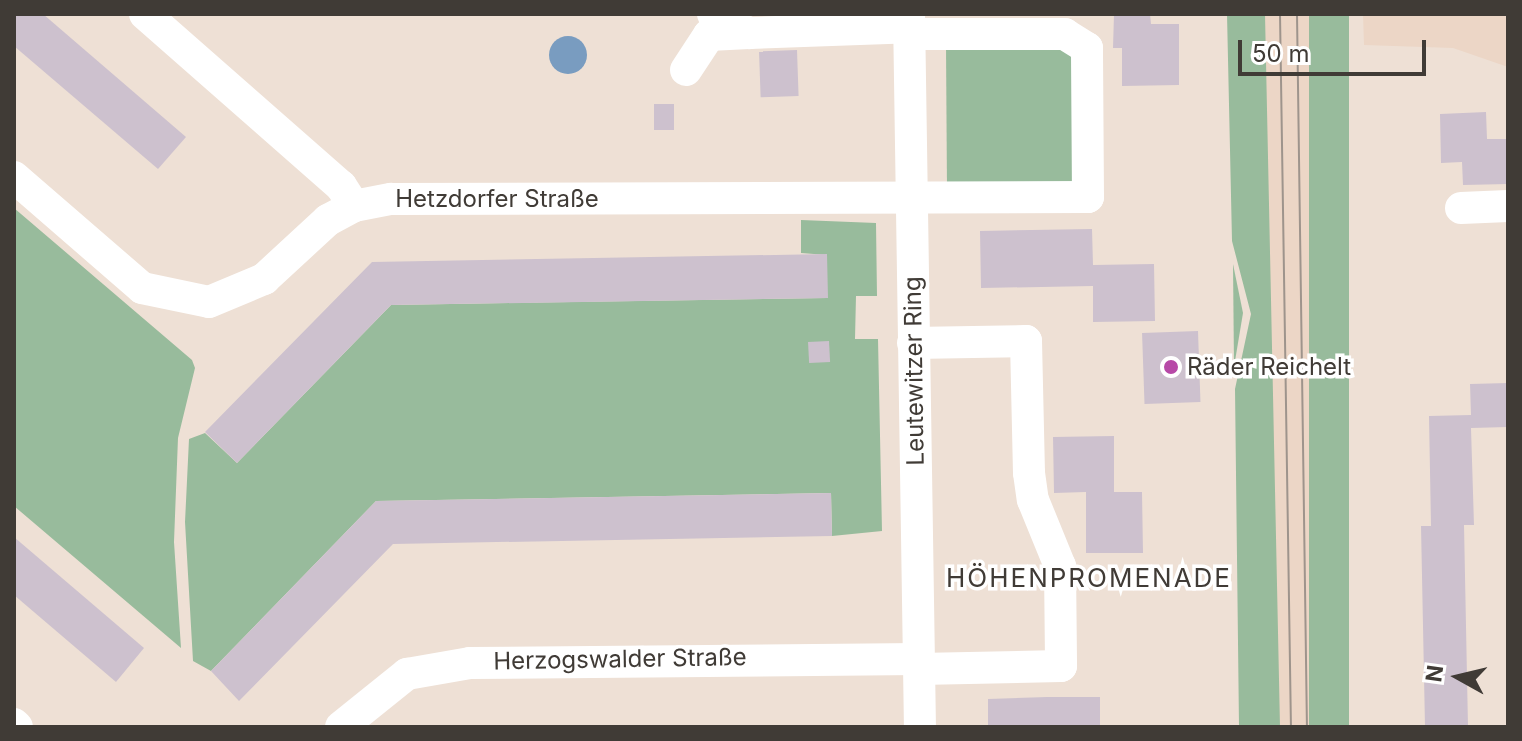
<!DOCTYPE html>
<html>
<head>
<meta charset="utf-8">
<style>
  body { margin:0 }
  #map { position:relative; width:1522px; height:741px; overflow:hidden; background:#eee0d5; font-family:Inter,sans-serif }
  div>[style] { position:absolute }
  .built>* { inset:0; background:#ecd6c6; transform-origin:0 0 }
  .green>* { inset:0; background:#98bb9c; transform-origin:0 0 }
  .water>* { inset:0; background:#799cc0 }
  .round { border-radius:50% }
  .building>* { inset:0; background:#cdc1ce; transform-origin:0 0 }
  .minor>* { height:32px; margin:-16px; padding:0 16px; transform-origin:16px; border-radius:16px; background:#fff }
  .tram>* { height:2px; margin:-1px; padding:0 1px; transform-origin:1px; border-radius:1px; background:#9e948c }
  .dots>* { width:22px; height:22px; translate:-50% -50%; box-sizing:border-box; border:4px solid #fff; border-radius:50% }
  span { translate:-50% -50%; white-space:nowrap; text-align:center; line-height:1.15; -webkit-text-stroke:7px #fff; paint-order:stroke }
  .street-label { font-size:24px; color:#403b36 }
  .poi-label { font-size:24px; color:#403b36 }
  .left { translate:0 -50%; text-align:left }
  .neighbourhood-label { font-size:26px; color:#403b36; letter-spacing:2px }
  .frame { position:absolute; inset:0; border:16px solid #403b36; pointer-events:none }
  .north { position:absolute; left:1418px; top:637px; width:80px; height:80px; -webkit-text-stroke:6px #fff; paint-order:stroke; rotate:278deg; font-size:22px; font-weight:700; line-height:32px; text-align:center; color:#403b36 }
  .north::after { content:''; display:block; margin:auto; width:28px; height:36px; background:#403b36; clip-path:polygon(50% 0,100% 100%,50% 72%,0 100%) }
  .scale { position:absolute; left:1238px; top:40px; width:188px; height:36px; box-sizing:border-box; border:4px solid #403b36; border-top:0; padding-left:10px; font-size:24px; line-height:28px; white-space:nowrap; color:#403b36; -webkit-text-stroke:6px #fff; paint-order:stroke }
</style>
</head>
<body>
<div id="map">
  <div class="built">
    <div style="left:1265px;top:14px;width:44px;height:713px"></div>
    <div style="clip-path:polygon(1363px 14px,1508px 14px,1508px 67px,1453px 48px,1364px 45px)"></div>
  </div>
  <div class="green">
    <div style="clip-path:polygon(1227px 14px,1265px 14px,1280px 727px,1239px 727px,1235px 389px,1251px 314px,1232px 241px)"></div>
    <div style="left:1309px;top:14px;width:40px;height:713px"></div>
    <div style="clip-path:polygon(1052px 44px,1073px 53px,1082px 190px,947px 191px,946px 46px)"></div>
    <div style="clip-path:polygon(14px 208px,192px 360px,195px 368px,178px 438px,174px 542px,181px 648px,14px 506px)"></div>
    <div style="clip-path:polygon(801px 220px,876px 223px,877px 296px,856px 296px,855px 339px,878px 339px,882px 531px,832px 536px,831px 493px,376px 501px,211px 671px,193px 661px,185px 522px,189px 439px,205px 433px,237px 463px,391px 305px,827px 298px,827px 255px,801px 253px)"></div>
    <div style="clip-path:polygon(1233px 264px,1243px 313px,1234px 367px)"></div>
  </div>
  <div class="water">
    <div class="round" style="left:549px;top:36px;width:38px;height:38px"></div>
  </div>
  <div class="building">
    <div style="clip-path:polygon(14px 14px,43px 14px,186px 137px,158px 169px,14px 46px)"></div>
    <div style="clip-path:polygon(1114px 14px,1150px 14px,1151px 24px,1179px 24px,1179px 85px,1122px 86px,1122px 48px,1113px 48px)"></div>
    <div style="left:797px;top:50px;width:46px;height:38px;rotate:88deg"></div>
    <div style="left:654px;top:104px;width:20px;height:26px"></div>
    <div style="clip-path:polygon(1486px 112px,1487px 139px,1508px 139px,1508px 184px,1463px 185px,1462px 162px,1441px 163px,1440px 114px)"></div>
    <div style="clip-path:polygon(1092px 229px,1093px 265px,1154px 264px,1155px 321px,1093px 322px,1093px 286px,981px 288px,980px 231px)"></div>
    <div style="clip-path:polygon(827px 254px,828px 298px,391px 305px,237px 463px,205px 432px,372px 262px)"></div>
    <div style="left:1198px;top:331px;width:71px;height:56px;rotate:88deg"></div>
    <div style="left:829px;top:341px;width:21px;height:21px;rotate:87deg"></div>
    <div style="clip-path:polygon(1508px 383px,1508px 427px,1471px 428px,1474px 525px,1464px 525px,1468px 727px,1425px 727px,1421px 526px,1431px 526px,1429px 416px,1471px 415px,1470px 384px)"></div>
    <div style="clip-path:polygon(1114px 436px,1114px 492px,1142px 492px,1143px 553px,1086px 553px,1086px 492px,1054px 493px,1053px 437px)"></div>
    <div style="clip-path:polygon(831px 493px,832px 536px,393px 544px,239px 701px,211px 671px,376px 501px)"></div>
    <div style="clip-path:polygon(14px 537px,144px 648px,116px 682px,14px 595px)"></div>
    <div style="clip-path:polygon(1047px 697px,1100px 697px,1100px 727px,988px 727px,988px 699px)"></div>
  </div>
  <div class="minor">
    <div style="left:145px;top:14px;width:261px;rotate:41.3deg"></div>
    <div style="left:341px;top:186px;width:24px;rotate:57deg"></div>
    <div style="left:713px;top:14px;width:41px;rotate:27.8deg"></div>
    <div style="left:749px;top:33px;width:160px;rotate:-2.1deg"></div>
    <div style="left:909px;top:14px;width:713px;rotate:89.12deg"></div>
    <div style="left:686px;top:70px;width:42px;rotate:-56.7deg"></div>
    <div style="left:709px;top:35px;width:40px;rotate:-2.9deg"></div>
    <div style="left:14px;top:177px;width:169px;rotate:40.9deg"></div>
    <div style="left:142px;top:288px;width:68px;rotate:11.8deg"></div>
    <div style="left:209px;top:302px;width:60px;rotate:-22.7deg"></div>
    <div style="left:264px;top:279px;width:87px;rotate:-42.7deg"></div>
    <div style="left:328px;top:220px;width:30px;rotate:-28deg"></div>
    <div style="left:354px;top:206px;width:38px;rotate:-11deg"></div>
    <div style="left:391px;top:199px;width:697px;rotate:-0.16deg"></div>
    <div style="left:1088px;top:197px;width:149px;rotate:-90.4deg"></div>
    <div style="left:1087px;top:48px;width:26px;rotate:-148deg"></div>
    <div style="left:1065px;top:34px;width:156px;rotate:180deg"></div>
    <div style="left:1461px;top:208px;width:47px;rotate:-2.4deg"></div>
    <div style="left:913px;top:343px;width:113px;rotate:-1deg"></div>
    <div style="left:1026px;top:341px;width:132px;rotate:88.7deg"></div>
    <div style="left:1029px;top:473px;width:27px;rotate:82deg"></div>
    <div style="left:1033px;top:500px;width:71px;rotate:67.8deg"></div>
    <div style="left:1060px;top:566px;width:100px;rotate:89.4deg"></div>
    <div style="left:1061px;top:666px;width:142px;rotate:178.8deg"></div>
    <div style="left:14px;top:724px;width:4px;rotate:45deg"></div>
    <div style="left:341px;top:727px;width:85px;rotate:-38.8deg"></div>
    <div style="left:407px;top:674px;width:64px;rotate:-9.9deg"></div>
    <div style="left:470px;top:663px;width:449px;rotate:-0.5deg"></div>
  </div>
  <div class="tram">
    <div style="left:1280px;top:14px;width:713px;rotate:89.12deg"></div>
    <div style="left:1297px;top:14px;width:713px;rotate:89.2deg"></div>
  </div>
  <div class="dots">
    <div style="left:1171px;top:367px;background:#b749a7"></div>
  </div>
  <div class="street-label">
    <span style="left:497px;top:199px">Hetzdorfer Straße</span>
    <span style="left:914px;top:371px;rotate:-91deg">Leutewitzer Ring</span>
    <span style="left:620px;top:659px;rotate:-1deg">Herzogswalder Straße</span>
  </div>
  <div class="poi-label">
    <span class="left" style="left:1187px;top:367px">Räder Reichelt</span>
  </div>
  <div class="neighbourhood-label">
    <span style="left:1089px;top:578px">HÖHENPROMENADE</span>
  </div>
  <div class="frame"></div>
  <div class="north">N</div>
  <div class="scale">50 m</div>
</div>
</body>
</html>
